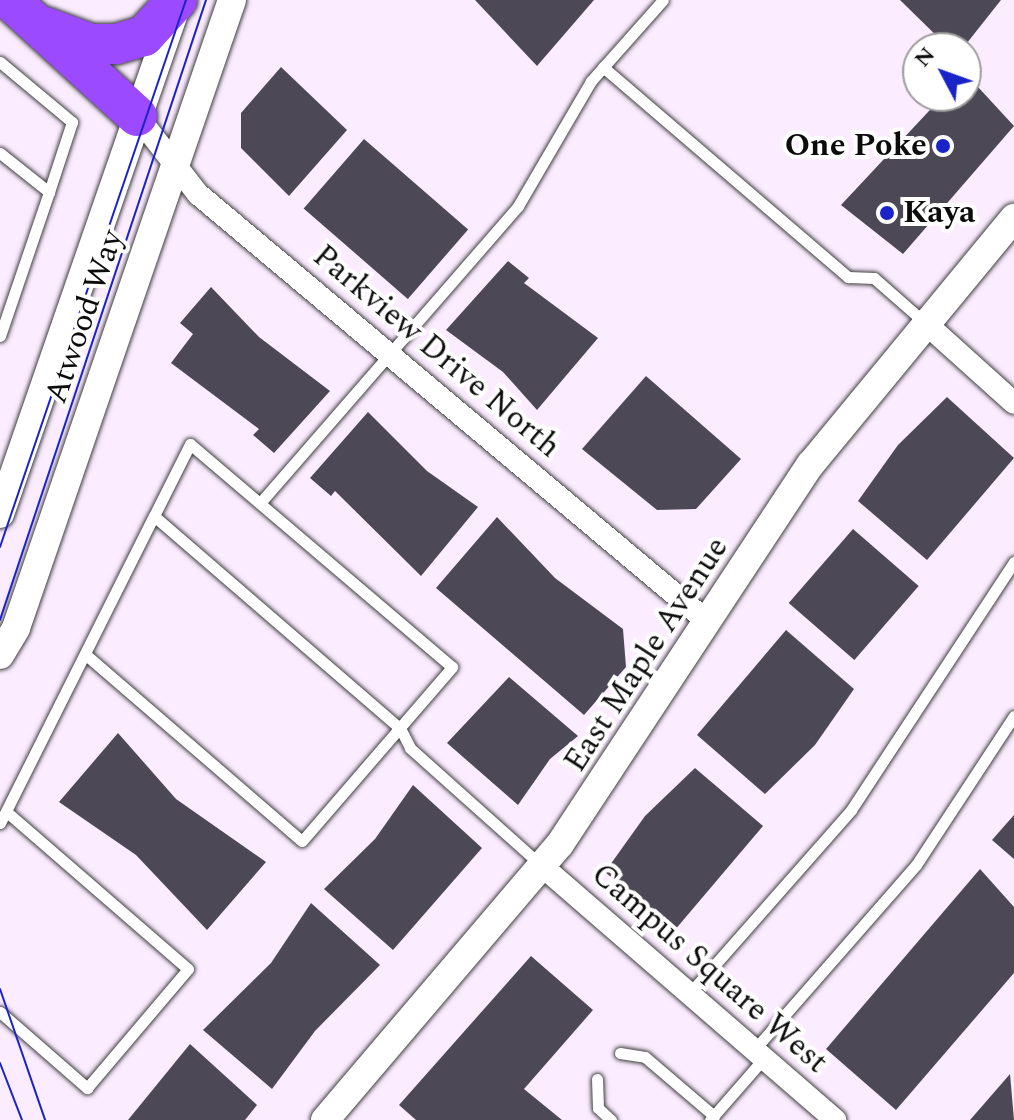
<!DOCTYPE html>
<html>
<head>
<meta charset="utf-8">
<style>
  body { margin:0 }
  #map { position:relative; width:1014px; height:1120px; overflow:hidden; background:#fbecff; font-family:Spectral,serif }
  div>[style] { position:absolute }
  .building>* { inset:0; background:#4d4856; transform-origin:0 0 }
  .roads { filter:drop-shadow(0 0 2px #3f3f3f) drop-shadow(0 0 2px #3f3f3f) }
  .service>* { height:11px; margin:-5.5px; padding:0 5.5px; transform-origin:5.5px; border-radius:5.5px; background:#fff }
  .minor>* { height:22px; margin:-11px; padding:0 11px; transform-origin:11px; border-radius:11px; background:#fff }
  .tertiary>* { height:28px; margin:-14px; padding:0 14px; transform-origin:14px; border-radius:14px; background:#fff }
  .motorway>* { height:40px; margin:-20px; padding:0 20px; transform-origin:20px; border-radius:20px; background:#9b4aff }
  .tram>* { height:2px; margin:-1px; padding:0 1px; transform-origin:1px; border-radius:1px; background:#1923c8 }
  .dots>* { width:22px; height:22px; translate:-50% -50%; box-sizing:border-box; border:4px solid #fff; border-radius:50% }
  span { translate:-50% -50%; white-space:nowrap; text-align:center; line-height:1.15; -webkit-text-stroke:8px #fff; paint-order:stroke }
  .poi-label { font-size:32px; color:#0c0c0c; font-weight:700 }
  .right { translate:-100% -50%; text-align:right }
  .left { translate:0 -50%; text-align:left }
  .street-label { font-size:32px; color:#0c0c0c }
  .north { position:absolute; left:902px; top:32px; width:80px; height:80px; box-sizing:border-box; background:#fff; border:2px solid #9e9e9e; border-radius:50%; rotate:311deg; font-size:22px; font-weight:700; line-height:32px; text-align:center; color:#0c0c0c }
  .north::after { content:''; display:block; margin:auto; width:28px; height:36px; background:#1923c8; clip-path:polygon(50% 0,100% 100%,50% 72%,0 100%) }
</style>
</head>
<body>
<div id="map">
  <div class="building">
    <div style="clip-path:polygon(475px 0,594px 0,537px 66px)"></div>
    <div style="clip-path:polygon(900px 0,1001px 0,963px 48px,949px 48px)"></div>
    <div style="clip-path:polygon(281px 67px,347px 130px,289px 196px,241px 148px,241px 113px)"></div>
    <div style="clip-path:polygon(966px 74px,1014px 126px,903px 254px,841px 205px,943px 96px,966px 96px)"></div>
    <div style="left:364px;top:139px;width:138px;height:92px;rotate:41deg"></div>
    <div style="clip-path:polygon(508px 261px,529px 278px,524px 283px,598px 338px,537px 410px,503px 372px,446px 330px)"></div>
    <div style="clip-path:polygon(211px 287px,259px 337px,330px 391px,274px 453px,253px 435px,259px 429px,171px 363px,193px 334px,180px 323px)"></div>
    <div style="clip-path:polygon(646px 376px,741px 459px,696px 509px,657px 510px,582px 449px)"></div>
    <div style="clip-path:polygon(947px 397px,1014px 458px,927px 560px,858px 501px,898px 445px)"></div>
    <div style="clip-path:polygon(368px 412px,427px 471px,478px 507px,421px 576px,335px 491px,331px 496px,310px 478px)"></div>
    <div style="clip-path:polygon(497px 517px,555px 578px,623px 629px,626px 667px,584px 715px,436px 588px)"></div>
    <div style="left:853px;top:529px;width:87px;height:98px;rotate:41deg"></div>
    <div style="clip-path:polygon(786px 630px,854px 689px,815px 745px,765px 794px,697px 735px)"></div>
    <div style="clip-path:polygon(509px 677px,578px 736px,550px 759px,518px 805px,447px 743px)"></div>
    <div style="clip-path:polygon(118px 733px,176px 799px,266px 862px,207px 930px,136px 855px,59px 802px)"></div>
    <div style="clip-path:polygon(695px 768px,763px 826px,674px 931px,605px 872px,645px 816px)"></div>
    <div style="clip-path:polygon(413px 785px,482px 848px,393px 950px,324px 889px,375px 839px)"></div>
    <div style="clip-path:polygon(1014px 815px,1014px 859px,992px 840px)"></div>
    <div style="clip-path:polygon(980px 869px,1014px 907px,1014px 973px,896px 1110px,826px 1049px)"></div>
    <div style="clip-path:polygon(311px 903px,380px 965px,315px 1031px,272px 1089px,203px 1030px,271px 963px)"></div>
    <div style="clip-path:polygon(531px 956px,593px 1010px,524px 1089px,562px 1120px,416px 1120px,399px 1105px)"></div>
    <div style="clip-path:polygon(190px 1044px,257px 1105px,245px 1120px,128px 1120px)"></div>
    <div style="clip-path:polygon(1010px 1074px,1014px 1120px,970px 1120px)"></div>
  </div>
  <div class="roads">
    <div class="service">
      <div style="left:0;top:62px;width:94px;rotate:39.8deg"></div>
      <div style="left:72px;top:122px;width:74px;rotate:108.2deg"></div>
      <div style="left:603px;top:67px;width:323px;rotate:40.6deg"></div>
      <div style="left:848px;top:277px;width:26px;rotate:2deg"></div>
      <div style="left:874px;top:278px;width:65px;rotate:41.3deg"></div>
      <div style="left:0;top:153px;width:63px;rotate:38.5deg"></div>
      <div style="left:49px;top:192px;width:152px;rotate:108.8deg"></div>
      <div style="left:260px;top:503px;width:393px;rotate:-49deg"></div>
      <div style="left:518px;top:206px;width:145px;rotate:-59.7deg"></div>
      <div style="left:591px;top:81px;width:108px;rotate:-48.4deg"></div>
      <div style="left:85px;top:654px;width:286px;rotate:40.8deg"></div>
      <div style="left:302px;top:841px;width:230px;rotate:-49.2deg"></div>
      <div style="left:452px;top:667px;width:344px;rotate:-139.6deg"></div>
      <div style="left:190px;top:444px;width:80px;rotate:116.6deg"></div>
      <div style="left:0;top:823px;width:343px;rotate:-63.4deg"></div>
      <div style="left:154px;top:516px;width:325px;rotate:40.8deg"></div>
      <div style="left:400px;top:728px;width:22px;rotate:63deg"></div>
      <div style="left:410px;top:748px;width:176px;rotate:41.8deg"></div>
      <div style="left:689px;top:994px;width:245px;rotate:-48.6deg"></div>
      <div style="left:851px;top:810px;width:297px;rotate:-56.7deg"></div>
      <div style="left:0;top:1012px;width:116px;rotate:41.1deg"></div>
      <div style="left:87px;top:1088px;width:156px;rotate:-49.7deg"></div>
      <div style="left:188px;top:969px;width:238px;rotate:-139.1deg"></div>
      <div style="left:754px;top:1050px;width:246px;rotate:-48.8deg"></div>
      <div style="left:916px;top:865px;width:178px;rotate:-56.7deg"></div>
      <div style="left:620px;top:1053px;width:25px;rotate:9deg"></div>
      <div style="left:645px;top:1057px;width:91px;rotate:40.5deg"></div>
      <div style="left:597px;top:1079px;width:29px;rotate:88deg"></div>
      <div style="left:598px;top:1108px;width:18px;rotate:43deg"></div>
      <div style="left:710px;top:1120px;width:82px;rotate:-48.9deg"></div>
    </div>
    <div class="minor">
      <div style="left:137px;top:116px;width:99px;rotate:52deg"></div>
      <div style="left:198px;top:194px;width:667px;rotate:40.01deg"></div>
      <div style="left:923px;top:321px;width:122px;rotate:42deg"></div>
      <div style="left:542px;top:866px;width:388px;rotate:40.9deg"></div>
    </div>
    <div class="tertiary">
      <div style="left:0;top:514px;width:530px;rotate:-70.85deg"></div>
      <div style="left:0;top:655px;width:31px;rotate:-59deg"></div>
      <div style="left:16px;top:628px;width:664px;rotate:-71.02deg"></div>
      <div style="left:325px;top:1120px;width:362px;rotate:-49.6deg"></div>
      <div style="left:560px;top:844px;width:455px;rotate:-56.6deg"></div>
      <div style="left:811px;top:464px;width:319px;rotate:-50.5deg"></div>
    </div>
    <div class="motorway">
      <div style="left:10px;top:0;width:172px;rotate:42.4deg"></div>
      <div style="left:45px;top:27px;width:49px;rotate:20.3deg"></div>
      <div style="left:91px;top:44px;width:25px"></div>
      <div style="left:116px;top:44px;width:29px;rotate:-16deg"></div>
      <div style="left:144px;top:36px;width:49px;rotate:-47.5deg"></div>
    </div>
  </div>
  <div class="tram">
    <div style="left:0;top:547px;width:578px;rotate:-71.22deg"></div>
    <div style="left:0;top:620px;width:653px;rotate:-71.62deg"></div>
    <div style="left:0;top:989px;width:139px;rotate:71deg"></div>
    <div style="left:0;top:1063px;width:61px;rotate:68.9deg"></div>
  </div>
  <div class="dots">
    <div style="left:943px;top:146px;background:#1923c8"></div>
    <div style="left:887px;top:213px;background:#1923c8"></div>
  </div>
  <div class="poi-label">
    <span class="right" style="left:927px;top:146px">One Poke</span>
    <span class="left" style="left:903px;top:213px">Kaya</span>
  </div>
  <div class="street-label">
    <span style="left:85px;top:317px;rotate:-71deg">Atwood Way</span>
    <span style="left:436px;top:352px;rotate:40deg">Parkview Drive North</span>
    <span style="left:647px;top:655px;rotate:-57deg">East Maple Avenue</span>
    <span style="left:709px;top:969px;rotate:41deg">Campus Square West</span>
  </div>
  <div class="north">N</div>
</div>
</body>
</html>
